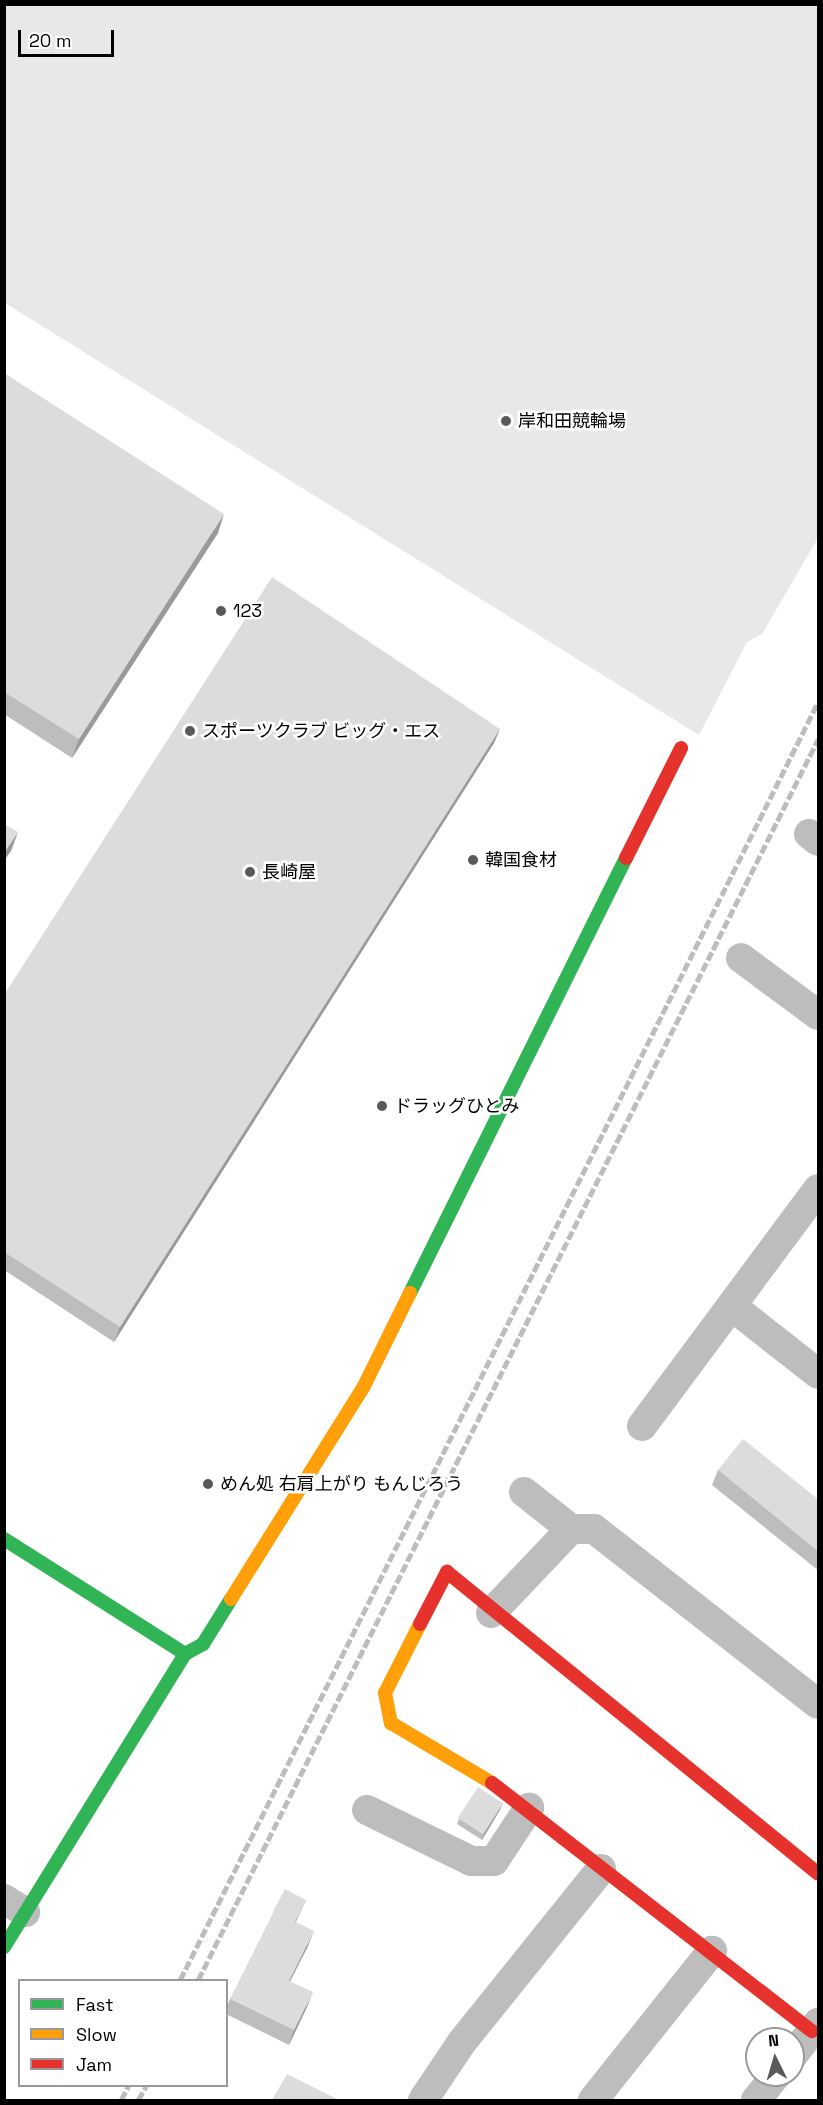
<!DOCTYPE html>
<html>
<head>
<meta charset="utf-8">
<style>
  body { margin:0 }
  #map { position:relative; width:823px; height:2105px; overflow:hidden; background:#fff; font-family:"Space Grotesk","Noto Sans JP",sans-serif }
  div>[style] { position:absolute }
  .green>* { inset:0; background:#e8e8e8 }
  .street>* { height:30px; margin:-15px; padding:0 15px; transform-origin:15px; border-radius:15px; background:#bdbdbd }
  .fast>* { height:14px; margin:-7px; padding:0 7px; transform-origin:7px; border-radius:7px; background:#30b455 }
  .slow>* { height:14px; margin:-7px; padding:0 7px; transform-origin:7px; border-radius:7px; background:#ff9f0a }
  .jam>* { height:14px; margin:-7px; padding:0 7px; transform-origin:7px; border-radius:7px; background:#e5322d }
  .rail>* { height:4.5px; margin-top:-2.25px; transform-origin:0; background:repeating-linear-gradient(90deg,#bdbdbd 0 9px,transparent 0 12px) }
  .wall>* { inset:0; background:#bdbdbd }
  .shaded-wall>* { inset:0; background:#9a9a9a }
  .building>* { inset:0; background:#dcdcdc; transform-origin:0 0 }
  .dots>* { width:16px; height:16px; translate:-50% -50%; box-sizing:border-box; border:3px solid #fff; border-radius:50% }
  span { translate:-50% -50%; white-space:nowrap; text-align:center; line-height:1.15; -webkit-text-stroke:5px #fff; paint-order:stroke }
  .poi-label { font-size:18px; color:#000 }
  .left { translate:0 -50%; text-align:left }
  .frame { position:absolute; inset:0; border:6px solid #000; pointer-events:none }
  .legend { position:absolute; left:18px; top:1979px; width:210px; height:108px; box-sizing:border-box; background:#fff; border:2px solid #999; margin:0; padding:8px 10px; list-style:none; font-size:18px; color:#000 }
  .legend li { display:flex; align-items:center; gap:12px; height:30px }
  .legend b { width:30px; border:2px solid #999 }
  .north { position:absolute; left:745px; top:2027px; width:60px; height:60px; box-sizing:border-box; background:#fff; border:2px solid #999; border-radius:50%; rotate:355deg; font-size:16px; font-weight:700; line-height:24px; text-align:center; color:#000 }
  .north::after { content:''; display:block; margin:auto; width:21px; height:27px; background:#595959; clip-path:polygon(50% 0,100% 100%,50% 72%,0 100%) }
  .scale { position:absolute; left:18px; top:30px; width:96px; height:27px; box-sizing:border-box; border:3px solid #000; border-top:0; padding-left:8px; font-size:18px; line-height:21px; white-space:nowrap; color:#000; -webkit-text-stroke:4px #fff; paint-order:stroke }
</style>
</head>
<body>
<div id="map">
  <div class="green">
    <div style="clip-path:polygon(4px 5px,818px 5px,818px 538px,762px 634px,747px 642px,699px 735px,5px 303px)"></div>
  </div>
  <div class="street">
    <div style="left:809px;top:834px;width:11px;rotate:38deg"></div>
    <div style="left:741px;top:958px;width:96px;rotate:36.5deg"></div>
    <div style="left:733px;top:1307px;width:108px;rotate:38.2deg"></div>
    <div style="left:642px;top:1426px;width:295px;rotate:-53.4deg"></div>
    <div style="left:524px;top:1492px;width:60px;rotate:38.2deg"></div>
    <div style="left:491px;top:1613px;width:116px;rotate:-46.4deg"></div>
    <div style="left:571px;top:1529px;width:23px"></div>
    <div style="left:594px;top:1529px;width:284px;rotate:38deg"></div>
    <div style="left:367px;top:1810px;width:116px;rotate:26.1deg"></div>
    <div style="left:471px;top:1861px;width:23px"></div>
    <div style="left:494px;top:1861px;width:64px;rotate:-56.6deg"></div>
    <div style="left:4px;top:1899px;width:25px;rotate:32deg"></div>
    <div style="left:793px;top:2055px;width:41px;rotate:-52deg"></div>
    <div style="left:423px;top:2100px;width:70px;rotate:-56.1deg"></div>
    <div style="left:462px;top:2042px;width:222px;rotate:-51.2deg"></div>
    <div style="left:593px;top:2100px;width:191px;rotate:-51.4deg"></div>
    <div style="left:756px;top:2100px;width:32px;rotate:-51deg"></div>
  </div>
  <div class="fast">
    <div style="left:410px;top:1293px;width:486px;rotate:-63.6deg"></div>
    <div style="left:4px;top:1539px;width:214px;rotate:32.4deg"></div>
    <div style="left:4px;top:1947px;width:344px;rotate:-58.3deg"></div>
    <div style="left:185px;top:1654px;width:21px;rotate:-29deg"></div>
    <div style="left:203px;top:1644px;width:53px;rotate:-58.1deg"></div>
  </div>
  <div class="slow">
    <div style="left:231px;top:1599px;width:251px;rotate:-58deg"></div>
    <div style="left:364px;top:1386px;width:104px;rotate:-63.7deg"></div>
    <div style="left:420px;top:1624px;width:77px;rotate:116.9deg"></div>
    <div style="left:385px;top:1693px;width:31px;rotate:79deg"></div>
    <div style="left:391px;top:1723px;width:117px;rotate:30.7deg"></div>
  </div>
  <div class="jam">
    <div style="left:626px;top:858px;width:123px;rotate:-63.4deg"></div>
    <div style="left:420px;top:1624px;width:59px;rotate:-62.6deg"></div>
    <div style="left:447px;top:1572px;width:478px;rotate:39.1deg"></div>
    <div style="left:492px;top:1783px;width:405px;rotate:37.8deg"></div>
  </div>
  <div class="rail">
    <div style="left:180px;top:1980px;width:1428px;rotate:-63.47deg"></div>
    <div style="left:198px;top:1980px;width:1387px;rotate:-63.45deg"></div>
    <div style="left:121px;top:2100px;width:16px;rotate:-63deg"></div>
    <div style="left:138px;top:2100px;width:16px;rotate:-60deg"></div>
  </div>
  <div class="wall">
    <div style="clip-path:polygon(4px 373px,218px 533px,72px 758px,4px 714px)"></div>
    <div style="clip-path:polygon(500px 729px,494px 743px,114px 1342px,4px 1270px,4px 995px)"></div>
    <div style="clip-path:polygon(718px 1470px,819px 1500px,819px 1571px,712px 1485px)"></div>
    <div style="clip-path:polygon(501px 1808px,482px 1840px,457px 1824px,459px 1819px)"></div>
    <div style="clip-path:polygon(306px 1900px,296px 1922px,308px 1946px,290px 1981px,307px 2007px,289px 2045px,226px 2014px,226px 2009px,230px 1999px)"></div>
  </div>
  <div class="shaded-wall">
    <div style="clip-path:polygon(224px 514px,218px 533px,72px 758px,79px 739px)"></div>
    <div style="clip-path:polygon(500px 729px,494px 743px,114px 1342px,120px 1327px)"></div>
    <div style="clip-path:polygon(18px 832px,11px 851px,4px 861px,4px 853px)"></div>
    <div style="clip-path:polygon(503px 1803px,501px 1808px,482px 1840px,484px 1834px)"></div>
    <div style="clip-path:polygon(314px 1931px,308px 1946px,283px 1995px,289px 1981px)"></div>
    <div style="clip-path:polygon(313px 1992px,307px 2007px,289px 2045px,294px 2030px)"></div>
  </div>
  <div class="building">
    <div style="clip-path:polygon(4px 373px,224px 514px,79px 739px,4px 692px)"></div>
    <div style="clip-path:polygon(272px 577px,500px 729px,120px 1327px,4px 1252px,4px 995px)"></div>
    <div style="clip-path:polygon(4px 824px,18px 832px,4px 853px)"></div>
    <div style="clip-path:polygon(743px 1439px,819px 1500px,819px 1552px,718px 1470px)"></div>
    <div style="left:478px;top:1787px;width:30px;height:37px;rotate:33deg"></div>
    <div style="left:285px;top:1889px;width:24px;height:25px;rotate:28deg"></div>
    <div style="clip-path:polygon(274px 1911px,314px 1931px,289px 1981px,313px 1992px,294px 2030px,230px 1999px)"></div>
    <div style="clip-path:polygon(287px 2074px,339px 2100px,272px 2100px)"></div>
  </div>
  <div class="dots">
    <div style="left:506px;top:421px;background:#595959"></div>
    <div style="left:221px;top:611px;background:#595959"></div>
    <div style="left:190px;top:731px;background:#595959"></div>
    <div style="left:473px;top:860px;background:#595959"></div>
    <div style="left:250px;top:872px;background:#595959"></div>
    <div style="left:382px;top:1106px;background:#595959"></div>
    <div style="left:208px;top:1484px;background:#595959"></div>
  </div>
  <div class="poi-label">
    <span class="left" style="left:518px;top:421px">岸和田競輪場</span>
    <span class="left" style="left:233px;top:611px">123</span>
    <span class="left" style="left:202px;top:731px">スポーツクラブ ビッグ・エス</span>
    <span class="left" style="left:485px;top:860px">韓国食材</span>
    <span class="left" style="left:262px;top:872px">長崎屋</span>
    <span class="left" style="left:394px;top:1106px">ドラッグひとみ</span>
    <span class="left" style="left:220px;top:1484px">めん処 右肩上がり もんじろう</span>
  </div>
  <div class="frame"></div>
  <ul class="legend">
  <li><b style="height:8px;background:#30b455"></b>Fast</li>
  <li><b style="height:8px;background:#ff9f0a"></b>Slow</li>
  <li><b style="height:8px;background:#e5322d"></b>Jam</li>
  </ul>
  <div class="north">N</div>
  <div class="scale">20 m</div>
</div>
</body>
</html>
